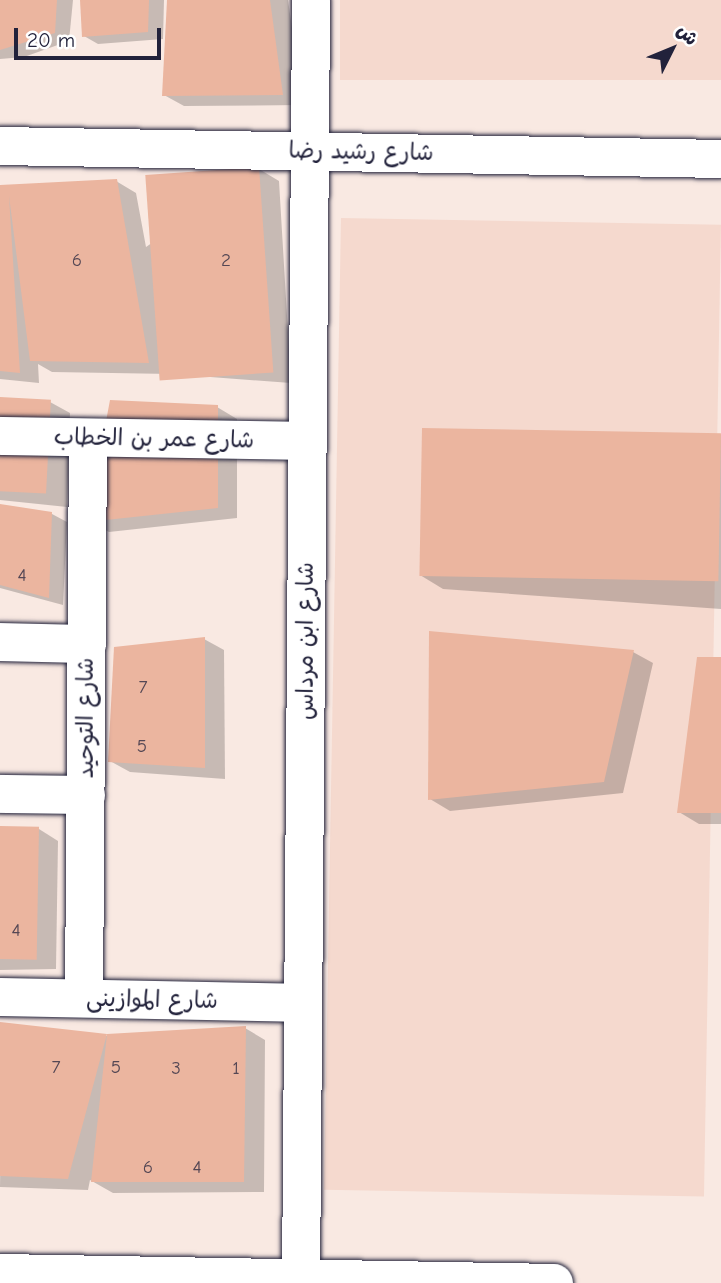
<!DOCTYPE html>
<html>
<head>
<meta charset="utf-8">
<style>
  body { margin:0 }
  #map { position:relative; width:721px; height:1283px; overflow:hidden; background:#f9e9e2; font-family:"Comic Neue","Playpen Sans Arabic",sans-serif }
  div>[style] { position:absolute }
  .built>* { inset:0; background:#f5d9ce; transform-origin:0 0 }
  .shadow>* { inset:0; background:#0003 }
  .building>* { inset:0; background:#ebb59f; transform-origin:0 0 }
  .roads { filter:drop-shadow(0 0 2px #22223b) drop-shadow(0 0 2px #22223b) }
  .street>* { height:38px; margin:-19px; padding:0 19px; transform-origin:19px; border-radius:19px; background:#fff }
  span { translate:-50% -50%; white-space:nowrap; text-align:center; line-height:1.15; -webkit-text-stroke:6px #fff; paint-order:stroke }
  .number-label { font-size:19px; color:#544754 }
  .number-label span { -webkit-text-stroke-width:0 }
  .street-label { font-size:23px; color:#22223b }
  .north { position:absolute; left:637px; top:14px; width:70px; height:70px; -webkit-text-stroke:5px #fff; paint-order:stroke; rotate:47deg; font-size:19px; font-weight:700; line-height:28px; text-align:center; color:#22223b }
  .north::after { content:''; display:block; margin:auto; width:24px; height:32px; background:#22223b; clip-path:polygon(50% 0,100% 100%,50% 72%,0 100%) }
  .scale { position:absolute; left:14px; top:28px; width:147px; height:32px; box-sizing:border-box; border:4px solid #22223b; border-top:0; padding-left:9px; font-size:21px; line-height:24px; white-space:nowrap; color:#22223b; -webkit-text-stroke:5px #fff; paint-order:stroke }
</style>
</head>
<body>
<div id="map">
  <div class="built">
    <div style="left:340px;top:0;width:381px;height:80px"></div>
    <div style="left:341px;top:218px;width:380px;height:972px;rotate:1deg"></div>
  </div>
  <div class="shadow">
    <div style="clip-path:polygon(0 0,73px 0,69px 41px,24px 57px,0 59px)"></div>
    <div style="clip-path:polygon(82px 0,164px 0,163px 39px,98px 44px,84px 36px)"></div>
    <div style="clip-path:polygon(169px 0,288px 0,303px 105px,184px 106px,164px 95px)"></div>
    <div style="clip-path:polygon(259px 169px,279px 181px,291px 383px,171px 374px,52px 372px,38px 364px,39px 383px,0 379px,0 187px,116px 181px,136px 193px,146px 247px)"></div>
    <div style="clip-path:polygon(0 398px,50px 402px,70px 413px,67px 507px,0 500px)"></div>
    <div style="clip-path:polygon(217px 407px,237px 419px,237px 518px,109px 532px,89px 521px)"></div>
    <div style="clip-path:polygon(721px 434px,721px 609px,443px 589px,420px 575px)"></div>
    <div style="clip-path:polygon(0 506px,52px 514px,67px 522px,63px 605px,0 588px)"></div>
    <div style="clip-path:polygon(204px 639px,224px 650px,225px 779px,130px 772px,110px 761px)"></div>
    <div style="clip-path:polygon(633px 652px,653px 663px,623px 793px,450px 811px,430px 799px)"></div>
    <div style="clip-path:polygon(721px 659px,721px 824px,699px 824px,679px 812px)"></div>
    <div style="clip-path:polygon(0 828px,39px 829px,58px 841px,56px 969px,0 970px)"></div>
    <div style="clip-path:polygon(2px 1024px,107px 1036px,245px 1028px,265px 1040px,264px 1192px,113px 1193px,90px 1180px,88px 1190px,0 1187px)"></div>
  </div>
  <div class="building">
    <div style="clip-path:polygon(0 0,57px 0,55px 33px,0 50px)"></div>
    <div style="clip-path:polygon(80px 0,149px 0,148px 32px,82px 37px)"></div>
    <div style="clip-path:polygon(167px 0,270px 0,283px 95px,162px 96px)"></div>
    <div style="left:259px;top:167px;width:206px;height:114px;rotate:86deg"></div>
    <div style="clip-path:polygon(117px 179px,149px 363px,30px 361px,9px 196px,20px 373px,0 371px,0 185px)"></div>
    <div style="left:0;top:397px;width:51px;height:94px;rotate:3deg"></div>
    <div style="clip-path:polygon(110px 400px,218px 405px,218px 508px,87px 522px)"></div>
    <div style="left:422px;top:428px;width:299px;height:148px;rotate:1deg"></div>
    <div style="clip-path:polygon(0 504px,52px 512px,49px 598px,0 585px)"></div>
    <div style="clip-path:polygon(429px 631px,634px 650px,604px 782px,428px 800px)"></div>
    <div style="clip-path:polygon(205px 637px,205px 768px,108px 762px,114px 647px)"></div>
    <div style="clip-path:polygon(697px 657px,721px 657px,721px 813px,677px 813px)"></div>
    <div style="left:0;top:826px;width:39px;height:133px;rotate:1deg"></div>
    <div style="clip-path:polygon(0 1022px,107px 1034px,68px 1179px,0 1176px)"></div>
    <div style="clip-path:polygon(246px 1026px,244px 1182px,91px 1182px,107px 1034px)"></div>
  </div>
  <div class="roads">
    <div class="street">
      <div style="left:0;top:146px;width:721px;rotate:1.03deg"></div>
      <div style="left:0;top:436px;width:308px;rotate:0.9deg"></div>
      <div style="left:0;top:642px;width:87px;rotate:1.3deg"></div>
      <div style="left:0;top:794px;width:86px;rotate:0.7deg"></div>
      <div style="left:0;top:997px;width:303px;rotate:1.1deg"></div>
      <div style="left:84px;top:998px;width:560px;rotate:-89.59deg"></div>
      <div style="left:0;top:1273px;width:554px;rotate:1.03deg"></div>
      <div style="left:301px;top:1283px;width:1283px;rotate:-89.55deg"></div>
    </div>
  </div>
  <div class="number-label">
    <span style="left:77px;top:261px">6</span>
    <span style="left:226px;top:261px">2</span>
    <span style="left:22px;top:576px">4</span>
    <span style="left:143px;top:688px">7</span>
    <span style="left:142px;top:747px">5</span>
    <span style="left:16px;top:931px">4</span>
    <span style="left:56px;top:1068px">7</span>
    <span style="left:116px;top:1068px">5</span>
    <span style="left:176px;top:1069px">3</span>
    <span style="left:236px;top:1069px">1</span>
    <span style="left:148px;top:1168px">6</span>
    <span style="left:197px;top:1168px">4</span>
  </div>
  <div class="street-label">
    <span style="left:361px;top:152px;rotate:1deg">شارع رشيد رضا</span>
    <span style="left:154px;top:439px;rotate:1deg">شارع عمر بن الخطاب</span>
    <span style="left:306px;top:641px;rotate:-90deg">شارع ابن مرداس</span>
    <span style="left:86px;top:718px;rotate:-90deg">شارع التوحيد</span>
    <span style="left:152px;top:1000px;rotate:1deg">شارع الموازينى</span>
  </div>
  <div class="north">ش</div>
  <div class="scale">20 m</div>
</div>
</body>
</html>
